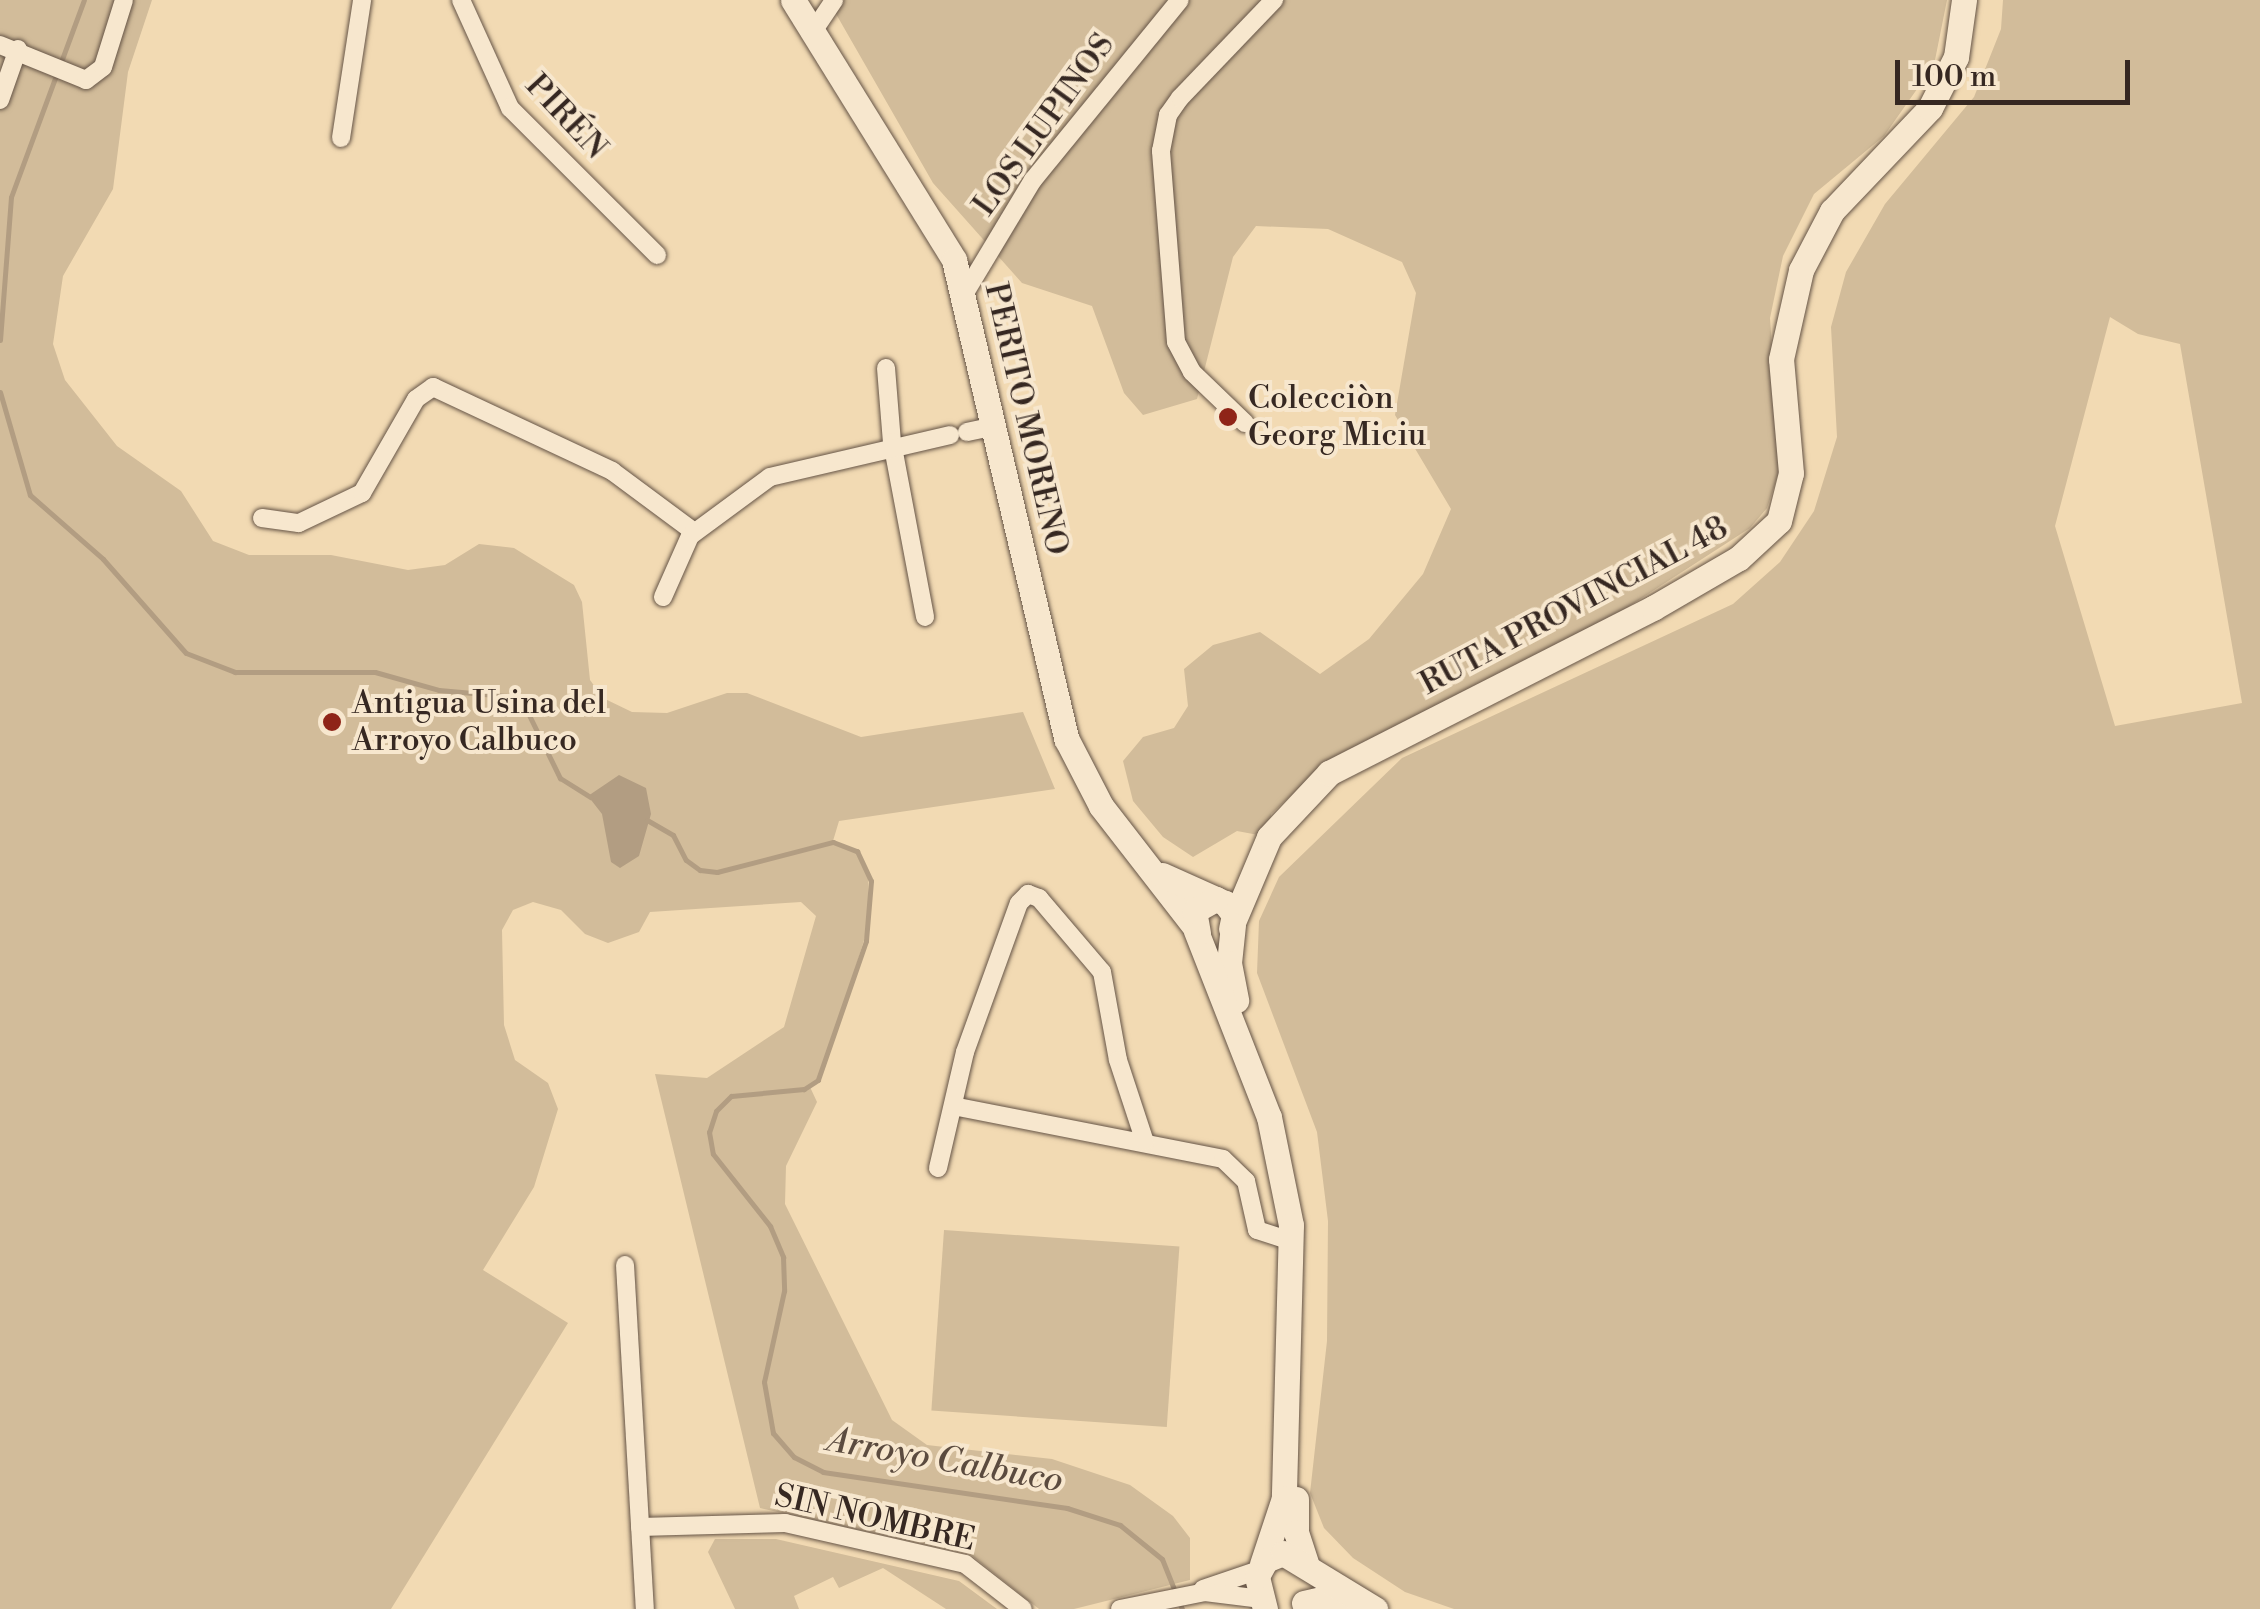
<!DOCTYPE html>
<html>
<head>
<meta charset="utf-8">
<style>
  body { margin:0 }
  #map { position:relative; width:2260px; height:1609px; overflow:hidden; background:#f2dab3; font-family:"Libre Bodoni",serif }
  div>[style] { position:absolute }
  .green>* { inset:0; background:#d2bc9a; transform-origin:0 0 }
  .water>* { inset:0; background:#b29d82 }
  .stream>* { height:5px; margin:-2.5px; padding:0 2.5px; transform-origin:2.5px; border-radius:2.5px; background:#b29d82 }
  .roads { filter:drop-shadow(0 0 2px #655446) drop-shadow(0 0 2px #655446) }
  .minor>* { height:18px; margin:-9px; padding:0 9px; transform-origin:9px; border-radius:9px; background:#f7e7ce }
  .secondary>* { height:25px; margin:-12.5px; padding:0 12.5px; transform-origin:12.5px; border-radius:12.5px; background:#f7e7ce }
  .dots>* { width:28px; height:28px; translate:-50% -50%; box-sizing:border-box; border:5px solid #f7e7ce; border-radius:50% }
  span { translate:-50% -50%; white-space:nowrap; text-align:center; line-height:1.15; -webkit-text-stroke:8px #f7e7ce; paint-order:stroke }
  .street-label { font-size:32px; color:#362822 }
  .poi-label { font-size:32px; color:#362822 }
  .left { translate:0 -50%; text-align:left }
  .water-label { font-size:35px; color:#5b4b3f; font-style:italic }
  .scale { position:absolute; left:1895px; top:60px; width:235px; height:45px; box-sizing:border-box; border:5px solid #362822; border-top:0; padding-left:12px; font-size:30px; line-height:35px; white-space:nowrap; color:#362822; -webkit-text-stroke:8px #f7e7ce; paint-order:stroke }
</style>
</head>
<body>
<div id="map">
  <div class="green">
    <div style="clip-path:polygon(0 0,152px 0,128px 72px,113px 189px,63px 276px,53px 344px,65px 380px,117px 446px,181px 491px,213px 541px,249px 555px,331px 555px,408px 570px,445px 565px,479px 544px,514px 548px,574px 585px,582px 602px,590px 680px,603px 698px,632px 712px,667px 713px,727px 693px,747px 693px,861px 737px,1023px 712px,1055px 789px,839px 821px,833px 841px,857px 851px,868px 870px,869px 924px,824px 1070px,810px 1087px,817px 1102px,786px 1166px,785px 1204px,892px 1420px,927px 1445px,1052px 1459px,1130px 1485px,1173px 1516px,1190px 1538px,1190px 1580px,1074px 1609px,1039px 1609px,971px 1555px,760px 1508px,655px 1074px,707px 1078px,784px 1027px,816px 916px,801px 902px,650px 912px,639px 932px,608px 943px,585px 934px,561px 910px,533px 902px,513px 910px,502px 930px,504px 1025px,515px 1060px,548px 1083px,558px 1109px,534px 1187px,483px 1270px,568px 1323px,391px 1609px,0 1609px)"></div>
    <div style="clip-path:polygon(828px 0,1947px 0,1934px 65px,1884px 136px,1814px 194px,1783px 256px,1770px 318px,1780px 469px,1767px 508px,1750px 528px,1495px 693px,1311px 777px,1271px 814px,1269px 837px,1237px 831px,1193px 857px,1163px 837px,1133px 801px,1123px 761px,1143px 737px,1174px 728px,1188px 706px,1184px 669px,1213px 645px,1260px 632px,1320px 674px,1369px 639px,1423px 574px,1451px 509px,1395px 415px,1416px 293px,1402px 262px,1328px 229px,1256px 226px,1233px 257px,1197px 399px,1143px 415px,1124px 393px,1092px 306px,1022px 283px,933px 183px)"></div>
    <div style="clip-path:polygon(evenodd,2003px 0,2260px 0,2260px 1609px,1454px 1609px,1405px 1592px,1353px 1558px,1324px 1528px,1310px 1493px,1327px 1341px,1328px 1221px,1317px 1132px,1257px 973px,1259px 921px,1279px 877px,1402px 758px,1733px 604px,1780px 562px,1814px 511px,1837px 437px,1831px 327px,1846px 272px,1885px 204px,1974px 97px,2001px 29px,2003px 0,2110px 317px,2138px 334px,2180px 344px,2242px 703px,2115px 726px,2055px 526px,2110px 317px)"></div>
    <div style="left:944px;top:1230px;width:236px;height:181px;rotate:4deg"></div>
    <div style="clip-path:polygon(715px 1539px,776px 1539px,959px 1581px,997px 1609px,946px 1609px,883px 1568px,839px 1588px,833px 1577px,794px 1596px,799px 1609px,735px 1609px,708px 1552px)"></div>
  </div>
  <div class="water">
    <div style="clip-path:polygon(619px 775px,646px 788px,651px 814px,639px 856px,620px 868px,611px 862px,602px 814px,588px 796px)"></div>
  </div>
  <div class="stream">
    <div style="left:0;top:340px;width:143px;rotate:-85.6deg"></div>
    <div style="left:11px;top:197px;width:210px;rotate:-69.7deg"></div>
    <div style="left:0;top:392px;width:107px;rotate:73.8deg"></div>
    <div style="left:30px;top:495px;width:97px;rotate:41.2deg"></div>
    <div style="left:103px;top:559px;width:125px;rotate:48.6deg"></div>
    <div style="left:186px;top:653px;width:53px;rotate:21.2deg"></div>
    <div style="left:235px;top:672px;width:140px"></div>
    <div style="left:375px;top:672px;width:66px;rotate:15.7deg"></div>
    <div style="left:439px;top:690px;width:67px;rotate:5.1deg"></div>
    <div style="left:506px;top:696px;width:26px;rotate:36deg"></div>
    <div style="left:527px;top:711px;width:75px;rotate:63.8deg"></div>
    <div style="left:560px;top:778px;width:36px;rotate:32deg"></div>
    <div style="left:647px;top:820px;width:30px;rotate:30deg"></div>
    <div style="left:673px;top:835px;width:28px;rotate:63deg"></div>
    <div style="left:686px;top:860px;width:17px;rotate:36deg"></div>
    <div style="left:700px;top:870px;width:17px;rotate:7deg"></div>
    <div style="left:717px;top:872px;width:120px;rotate:-14.5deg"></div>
    <div style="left:833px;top:842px;width:26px;rotate:21deg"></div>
    <div style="left:857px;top:851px;width:33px;rotate:65deg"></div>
    <div style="left:871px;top:881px;width:60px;rotate:94.8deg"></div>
    <div style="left:866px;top:941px;width:147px;rotate:109.1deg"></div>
    <div style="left:818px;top:1080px;width:17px;rotate:147deg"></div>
    <div style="left:804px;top:1089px;width:73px;rotate:174.5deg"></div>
    <div style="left:731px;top:1096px;width:21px;rotate:135deg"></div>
    <div style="left:716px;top:1111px;width:22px;rotate:108deg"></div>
    <div style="left:709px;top:1132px;width:22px;rotate:80deg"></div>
    <div style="left:713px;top:1154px;width:92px;rotate:51.6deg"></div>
    <div style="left:770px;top:1226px;width:34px;rotate:67deg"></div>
    <div style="left:783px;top:1257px;width:34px;rotate:88deg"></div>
    <div style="left:784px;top:1291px;width:93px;rotate:102.4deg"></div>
    <div style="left:764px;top:1382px;width:52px;rotate:80deg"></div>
    <div style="left:773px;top:1433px;width:32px;rotate:49deg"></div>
    <div style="left:794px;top:1457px;width:33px;rotate:27deg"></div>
    <div style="left:823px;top:1472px;width:247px;rotate:8.4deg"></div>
    <div style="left:1067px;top:1508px;width:56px;rotate:17.8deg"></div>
    <div style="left:1120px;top:1525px;width:54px;rotate:39deg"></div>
    <div style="left:1162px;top:1559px;width:54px;rotate:68.2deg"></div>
  </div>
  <div class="roads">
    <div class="minor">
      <div style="left:461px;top:0;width:119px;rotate:65.6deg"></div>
      <div style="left:510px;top:108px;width:208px;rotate:45deg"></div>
      <div style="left:814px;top:30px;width:36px;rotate:-56deg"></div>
      <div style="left:0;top:45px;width:93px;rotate:22.1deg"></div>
      <div style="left:86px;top:80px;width:21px;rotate:-37deg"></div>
      <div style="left:103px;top:67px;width:70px;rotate:-72.6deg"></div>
      <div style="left:0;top:100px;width:54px;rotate:-70.6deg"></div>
      <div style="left:341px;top:138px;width:140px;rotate:-81.3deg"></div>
      <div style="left:965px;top:293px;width:132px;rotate:-59deg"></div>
      <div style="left:1033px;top:180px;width:232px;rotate:-50.8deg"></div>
      <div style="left:886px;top:368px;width:74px;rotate:85.4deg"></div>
      <div style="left:892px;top:442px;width:178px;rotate:79.3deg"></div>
      <div style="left:1245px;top:423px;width:74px;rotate:-136.1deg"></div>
      <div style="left:1192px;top:372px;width:34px;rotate:-118deg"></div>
      <div style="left:1176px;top:342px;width:192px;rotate:-94.5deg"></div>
      <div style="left:1161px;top:151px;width:37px;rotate:-79deg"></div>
      <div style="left:1168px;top:115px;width:21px;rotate:-55deg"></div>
      <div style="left:1180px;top:98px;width:136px;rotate:-46.2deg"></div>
      <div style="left:967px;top:432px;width:29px;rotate:-12deg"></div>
      <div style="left:262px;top:518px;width:37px;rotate:8deg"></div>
      <div style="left:299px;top:523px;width:70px;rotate:-25.5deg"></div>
      <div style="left:362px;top:493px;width:108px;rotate:-60.1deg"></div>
      <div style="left:416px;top:399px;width:21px;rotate:-35deg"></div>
      <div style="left:433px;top:387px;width:198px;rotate:25.1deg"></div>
      <div style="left:612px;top:471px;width:102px;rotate:36.6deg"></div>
      <div style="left:663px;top:597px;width:67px;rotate:-66.1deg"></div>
      <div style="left:690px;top:536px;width:99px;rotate:-36.4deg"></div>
      <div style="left:770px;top:477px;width:185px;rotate:-13.1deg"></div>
      <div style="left:953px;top:1106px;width:275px;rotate:11.1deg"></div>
      <div style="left:1223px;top:1159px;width:32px;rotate:44deg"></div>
      <div style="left:1246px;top:1181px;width:50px;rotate:77.3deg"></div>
      <div style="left:1257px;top:1230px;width:38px;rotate:18deg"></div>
      <div style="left:938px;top:1168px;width:119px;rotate:-76.9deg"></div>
      <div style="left:965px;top:1052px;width:158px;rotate:-70.1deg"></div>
      <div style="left:1019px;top:903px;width:13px;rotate:-45deg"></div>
      <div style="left:1028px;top:894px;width:12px;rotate:20deg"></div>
      <div style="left:1039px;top:898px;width:97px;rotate:49.6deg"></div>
      <div style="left:1102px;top:972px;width:89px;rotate:79.7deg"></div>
      <div style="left:1118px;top:1060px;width:86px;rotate:71.8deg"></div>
      <div style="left:625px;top:1265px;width:345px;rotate:86.7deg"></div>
      <div style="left:640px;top:1527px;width:145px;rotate:-1.6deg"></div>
      <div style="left:785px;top:1523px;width:185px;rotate:12.8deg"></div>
      <div style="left:965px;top:1564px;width:73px;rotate:37.8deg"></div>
      <div style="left:1203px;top:1589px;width:59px;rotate:-18.7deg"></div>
      <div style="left:1120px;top:1609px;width:87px;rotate:-11.3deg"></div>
      <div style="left:1205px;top:1592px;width:57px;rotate:7deg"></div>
    </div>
    <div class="secondary">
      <div style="left:793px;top:0;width:306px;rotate:58.2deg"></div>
      <div style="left:954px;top:260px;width:493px;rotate:76.8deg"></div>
      <div style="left:1067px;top:740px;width:74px;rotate:62.7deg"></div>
      <div style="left:1101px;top:806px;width:152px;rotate:52.2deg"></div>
      <div style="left:1162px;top:875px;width:69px;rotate:24deg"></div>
      <div style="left:1225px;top:903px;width:15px;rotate:53deg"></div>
      <div style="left:1234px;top:915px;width:14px;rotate:102deg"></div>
      <div style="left:1234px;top:920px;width:90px;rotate:-67.1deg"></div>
      <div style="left:1269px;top:837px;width:88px;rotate:-46.8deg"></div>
      <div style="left:1329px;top:773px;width:364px;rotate:-27deg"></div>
      <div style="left:1653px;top:608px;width:99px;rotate:-30.2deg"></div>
      <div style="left:1739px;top:558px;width:54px;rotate:-42.8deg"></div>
      <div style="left:1779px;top:521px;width:49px;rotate:-76deg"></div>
      <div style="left:1791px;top:473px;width:114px;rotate:-95deg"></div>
      <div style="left:1781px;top:359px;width:91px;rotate:-77.3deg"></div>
      <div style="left:1801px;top:270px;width:67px;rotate:-62.3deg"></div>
      <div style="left:1832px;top:211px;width:142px;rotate:-46.4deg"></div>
      <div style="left:1930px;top:108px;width:57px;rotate:-63deg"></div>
      <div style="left:1956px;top:57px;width:58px;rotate:-82deg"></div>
      <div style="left:1233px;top:925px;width:38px;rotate:96deg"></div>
      <div style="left:1229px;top:963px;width:38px;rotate:79deg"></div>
      <div style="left:1196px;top:931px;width:200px;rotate:68.6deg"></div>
      <div style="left:1269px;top:1117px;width:110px;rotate:78.5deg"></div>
      <div style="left:1291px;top:1225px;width:273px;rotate:91.5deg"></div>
      <div style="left:1284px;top:1498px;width:70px;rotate:108.4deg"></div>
      <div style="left:1198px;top:933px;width:22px;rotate:-100deg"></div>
      <div style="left:1194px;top:911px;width:25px;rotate:-29deg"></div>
      <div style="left:1296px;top:1499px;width:33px;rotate:90deg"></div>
      <div style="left:1296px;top:1532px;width:32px;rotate:72deg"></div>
      <div style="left:1304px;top:1603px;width:28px;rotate:-13deg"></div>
      <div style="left:1331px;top:1597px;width:23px;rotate:15deg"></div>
      <div style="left:1265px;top:1609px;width:34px;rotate:-104deg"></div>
      <div style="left:1257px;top:1576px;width:18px;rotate:-61deg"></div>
      <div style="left:1266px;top:1560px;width:18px;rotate:-22deg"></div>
      <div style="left:1283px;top:1553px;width:108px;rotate:31.3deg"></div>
    </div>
  </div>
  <div class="dots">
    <div style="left:1228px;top:417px;background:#8f2418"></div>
    <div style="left:332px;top:722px;background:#8f2418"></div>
  </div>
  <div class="street-label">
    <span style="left:566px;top:117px;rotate:47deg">PIRÉN</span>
    <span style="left:1044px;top:125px;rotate:-54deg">LOS LUPINOS</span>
    <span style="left:1026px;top:419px;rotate:77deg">PERITO MORENO</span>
    <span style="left:1574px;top:606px;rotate:-28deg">RUTA PROVINCIAL 48</span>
    <span style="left:875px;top:1518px;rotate:13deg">SIN NOMBRE</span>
  </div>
  <div class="poi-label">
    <span class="left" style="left:1248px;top:417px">Colecciòn<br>Georg Miciu</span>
    <span class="left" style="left:352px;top:722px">Antigua Usina del<br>Arroyo Calbuco</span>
  </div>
  <div class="water-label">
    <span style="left:945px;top:1461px;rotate:10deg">Arroyo Calbuco</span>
  </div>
  <div class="scale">100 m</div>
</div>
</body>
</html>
